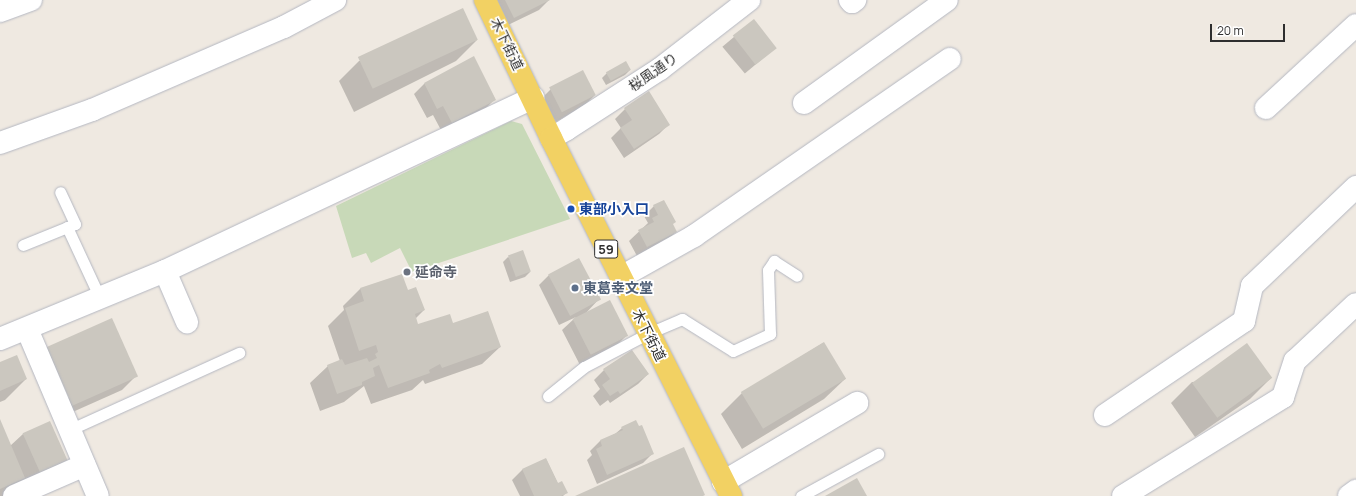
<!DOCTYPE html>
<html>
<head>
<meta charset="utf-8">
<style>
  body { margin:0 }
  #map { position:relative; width:1356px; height:496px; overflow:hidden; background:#efe9e1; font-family:Manrope,"Noto Sans JP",sans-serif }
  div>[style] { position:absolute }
  .cemetery>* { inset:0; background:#c8d9b8 }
  .shadow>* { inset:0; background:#0003; transform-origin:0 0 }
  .building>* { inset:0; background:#cbc7bf; transform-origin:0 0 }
  .roads { filter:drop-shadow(0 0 1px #b4b7c1) drop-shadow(0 0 1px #b4b7c1) }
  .service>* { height:11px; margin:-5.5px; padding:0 5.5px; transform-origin:5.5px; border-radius:5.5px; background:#fff }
  .minor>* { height:22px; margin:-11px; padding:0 11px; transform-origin:11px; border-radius:11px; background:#fff }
  .primary>* { height:22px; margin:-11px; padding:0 11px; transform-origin:11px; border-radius:11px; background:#f2d163 }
  .dots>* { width:11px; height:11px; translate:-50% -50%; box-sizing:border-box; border:2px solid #fff; border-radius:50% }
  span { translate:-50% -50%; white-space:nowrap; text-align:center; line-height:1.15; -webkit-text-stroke:3.5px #fff; paint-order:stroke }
  .shield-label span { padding:1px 3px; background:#fff; border:1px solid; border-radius:3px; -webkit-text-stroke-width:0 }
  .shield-label { font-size:13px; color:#2e2e2e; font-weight:700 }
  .street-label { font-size:14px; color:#2e2e2e }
  .transit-label { font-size:14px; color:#164399; font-weight:700 }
  .left { translate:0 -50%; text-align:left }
  .worship-label { font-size:14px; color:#5b616d; font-weight:700 }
  .service-label { font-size:14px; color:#4e5e75; font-weight:700 }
  .scale { position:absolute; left:1210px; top:24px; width:75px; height:18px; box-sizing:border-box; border:2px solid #2e2e2e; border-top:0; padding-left:5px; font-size:12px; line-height:14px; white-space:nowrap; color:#2e2e2e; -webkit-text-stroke:3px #fff; paint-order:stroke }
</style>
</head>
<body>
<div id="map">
  <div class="cemetery">
    <div style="clip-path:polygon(511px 121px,522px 124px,570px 219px,412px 272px,400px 248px,371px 263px,366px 253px,352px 258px,336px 206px)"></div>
  </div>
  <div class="shadow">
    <div style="clip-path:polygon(490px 0,549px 0,539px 10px,504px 27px)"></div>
    <div style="left:753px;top:21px;width:35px;height:40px;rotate:50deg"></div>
    <div style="clip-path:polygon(477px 40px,456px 61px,354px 112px,339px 81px,359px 61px)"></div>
    <div style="clip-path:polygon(474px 58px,495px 99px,485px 109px,442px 132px,433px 115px,427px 118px,414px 94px,424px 84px)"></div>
    <div style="clip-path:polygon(630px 70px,625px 75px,606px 85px,602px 78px,607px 73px)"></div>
    <div style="clip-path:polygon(551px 89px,595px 95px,585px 105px,556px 122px,541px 99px)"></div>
    <div style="clip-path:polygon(625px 109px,669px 124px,659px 134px,624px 158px,611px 138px,621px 128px,615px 119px)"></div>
    <div style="clip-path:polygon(654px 206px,672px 225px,676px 232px,665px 242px,637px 256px,629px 241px,648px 223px,644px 216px)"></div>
    <div style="clip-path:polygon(508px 257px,530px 272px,525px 277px,510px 282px,503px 262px)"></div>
    <div style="clip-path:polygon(549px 275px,599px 299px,586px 313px,627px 335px,617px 345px,580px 365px,562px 330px,576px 317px,559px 325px,539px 285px)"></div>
    <div style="clip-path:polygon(360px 289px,408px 291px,424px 310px,415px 319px,417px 325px,452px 324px,500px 347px,482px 364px,425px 384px,423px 380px,412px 390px,371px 404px,364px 386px,344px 402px,320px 411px,310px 383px,328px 366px,340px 361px,328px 326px,344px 310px,343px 306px)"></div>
    <div style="clip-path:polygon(111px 320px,136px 376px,122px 390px,57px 419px)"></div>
    <div style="clip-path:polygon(823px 343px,845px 379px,824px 399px,742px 449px,721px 414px,742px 393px)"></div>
    <div style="clip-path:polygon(632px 351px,648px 374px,638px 384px,610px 403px,608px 400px,600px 406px,593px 396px,600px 389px,594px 380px,604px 370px)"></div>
    <div style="clip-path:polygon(0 363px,26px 379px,5px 400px,0 402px)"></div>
    <div style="clip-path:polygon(1271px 378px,1250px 399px,1195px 437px,1171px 403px,1192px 382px)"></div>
    <div style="clip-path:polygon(0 421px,10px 446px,23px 434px,66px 459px,46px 480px,6px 496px,0 496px)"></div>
    <div style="clip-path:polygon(622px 428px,653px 453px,643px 463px,597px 484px,587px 460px,592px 455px,590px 451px,600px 441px,615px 434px)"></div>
    <div style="clip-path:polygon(546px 459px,558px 484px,567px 492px,563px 496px,520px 496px,512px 480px,522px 470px)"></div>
  </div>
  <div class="building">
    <div style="clip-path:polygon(505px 0,550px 0,514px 18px)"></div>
    <div style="left:463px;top:8px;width:35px;height:116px;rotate:65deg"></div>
    <div style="left:754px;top:19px;width:37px;height:27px;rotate:52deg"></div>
    <div style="clip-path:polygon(474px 56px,496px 100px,452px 123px,443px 106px,437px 109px,424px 83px)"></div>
    <div style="left:626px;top:61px;width:10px;height:23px;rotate:61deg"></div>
    <div style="left:583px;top:70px;width:28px;height:38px;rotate:63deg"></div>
    <div style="clip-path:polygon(649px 91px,670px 125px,634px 149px,620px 128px,632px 120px,624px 108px)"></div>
    <div style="clip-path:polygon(664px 200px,676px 222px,673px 224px,677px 232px,647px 247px,638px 230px,654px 222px,652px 218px,658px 215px,653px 205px)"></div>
    <div style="left:523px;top:250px;width:23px;height:16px;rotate:70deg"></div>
    <div style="left:579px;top:258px;width:47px;height:35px;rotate:62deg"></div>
    <div style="clip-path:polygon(402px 274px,408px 290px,416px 287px,425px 310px,415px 314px,418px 324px,450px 314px,453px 323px,488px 311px,501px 347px,442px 368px,440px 364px,429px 370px,430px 373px,388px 388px,379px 365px,373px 368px,375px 376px,362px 382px,362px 385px,337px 394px,327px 365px,342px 359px,345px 365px,367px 358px,369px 362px,377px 358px,375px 354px,378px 352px,376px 345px,359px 351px,345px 308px,364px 301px,360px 288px)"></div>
    <div style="left:610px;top:300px;width:40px;height:42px;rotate:63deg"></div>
    <div style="left:112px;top:318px;width:64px;height:72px;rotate:66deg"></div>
    <div style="left:824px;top:342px;width:43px;height:97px;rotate:59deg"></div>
    <div style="left:1247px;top:343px;width:43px;height:68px;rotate:54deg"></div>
    <div style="clip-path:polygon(632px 350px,649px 374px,620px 394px,618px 391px,610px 396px,602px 385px,610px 379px,603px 369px)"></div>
    <div style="clip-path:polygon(17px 355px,27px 379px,0 391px,0 362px)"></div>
    <div style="clip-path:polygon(0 419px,25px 478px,0 489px)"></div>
    <div style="clip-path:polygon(636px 420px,639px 426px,642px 425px,654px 454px,607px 475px,596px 449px,602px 446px,600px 440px,623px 430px,621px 427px)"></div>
    <div style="left:50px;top:421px;width:43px;height:30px;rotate:66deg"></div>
    <div style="clip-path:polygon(684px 447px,705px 495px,703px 496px,575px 496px)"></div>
    <div style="clip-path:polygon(546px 458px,558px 483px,562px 481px,568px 493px,561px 496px,534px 496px,522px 469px)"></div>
    <div style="clip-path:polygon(857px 478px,867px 496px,825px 496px)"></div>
  </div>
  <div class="roads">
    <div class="service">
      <div style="left:67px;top:227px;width:78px;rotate:65.1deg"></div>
      <div style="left:23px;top:245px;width:56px;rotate:-22deg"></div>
      <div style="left:75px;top:224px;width:35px;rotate:-115deg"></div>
      <div style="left:548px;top:396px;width:46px;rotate:-38.9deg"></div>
      <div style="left:584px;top:367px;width:73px;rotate:-27.6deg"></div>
      <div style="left:649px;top:333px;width:36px;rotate:-23deg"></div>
      <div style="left:682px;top:319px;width:60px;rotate:32.1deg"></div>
      <div style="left:733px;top:351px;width:41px;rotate:-24.7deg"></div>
      <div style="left:770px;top:334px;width:64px;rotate:-91.8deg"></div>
      <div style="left:768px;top:270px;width:11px;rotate:-56deg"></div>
      <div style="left:774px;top:261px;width:27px;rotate:33deg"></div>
      <div style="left:69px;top:430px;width:187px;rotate:-24.4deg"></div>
      <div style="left:801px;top:496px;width:88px;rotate:-28.6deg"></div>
    </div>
    <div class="minor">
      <div style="left:850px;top:0;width:3px;rotate:45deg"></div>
      <div style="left:852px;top:2px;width:4px;rotate:-34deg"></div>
      <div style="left:0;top:11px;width:33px;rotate:-20deg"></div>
      <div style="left:804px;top:103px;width:176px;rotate:-35.8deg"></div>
      <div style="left:1266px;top:108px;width:122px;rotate:-42.7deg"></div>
      <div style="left:551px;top:138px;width:18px;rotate:-29deg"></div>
      <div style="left:567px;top:129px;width:111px;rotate:-32.8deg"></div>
      <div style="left:660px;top:69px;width:113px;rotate:-37.8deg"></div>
      <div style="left:0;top:143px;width:98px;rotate:-19.7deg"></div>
      <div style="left:92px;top:110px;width:209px;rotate:-23.4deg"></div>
      <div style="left:284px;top:27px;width:58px;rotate:-27.9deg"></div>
      <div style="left:165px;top:271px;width:56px;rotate:66.7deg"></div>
      <div style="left:621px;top:277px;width:84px;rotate:-29.3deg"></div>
      <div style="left:694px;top:236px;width:311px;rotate:-34.7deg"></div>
      <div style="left:27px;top:329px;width:181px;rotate:67deg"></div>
      <div style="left:0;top:339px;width:178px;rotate:-22.4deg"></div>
      <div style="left:165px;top:271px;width:407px;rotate:-25.2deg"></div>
      <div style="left:1105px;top:415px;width:168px;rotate:-34.1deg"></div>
      <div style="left:1244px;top:321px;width:36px;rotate:-77deg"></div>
      <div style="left:1252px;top:286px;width:144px;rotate:-43.6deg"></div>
      <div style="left:723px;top:482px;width:156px;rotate:-30.5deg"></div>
      <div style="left:14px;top:496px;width:77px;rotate:-23.6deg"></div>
      <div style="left:1123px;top:496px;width:188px;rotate:-31.7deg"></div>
      <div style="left:1283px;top:397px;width:38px;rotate:-72deg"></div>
      <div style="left:1295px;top:361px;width:83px;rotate:-43.1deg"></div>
      <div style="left:1349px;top:496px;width:9px;rotate:-36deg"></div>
    </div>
    <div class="primary">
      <div style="left:485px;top:0;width:153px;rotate:64.4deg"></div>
      <div style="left:551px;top:138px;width:401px;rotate:63.3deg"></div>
    </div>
  </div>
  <div class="dots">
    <div style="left:571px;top:209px;background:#1a4fb4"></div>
    <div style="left:407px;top:272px;background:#6b7280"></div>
    <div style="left:575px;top:288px;background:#5c6f8a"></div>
  </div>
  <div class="shield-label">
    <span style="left:606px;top:249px">59</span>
  </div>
  <div class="street-label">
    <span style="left:507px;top:44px;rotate:64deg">木下街道</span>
    <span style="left:653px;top:72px;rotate:-35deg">桜風通り</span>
    <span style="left:649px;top:335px;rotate:63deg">木下街道</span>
  </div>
  <div class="transit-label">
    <span class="left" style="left:579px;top:209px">東部小入口</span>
  </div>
  <div class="worship-label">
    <span class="left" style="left:415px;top:272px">延命寺</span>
  </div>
  <div class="service-label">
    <span class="left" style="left:583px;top:288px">東葛幸文堂</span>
  </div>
  <div class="scale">20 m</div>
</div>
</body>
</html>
